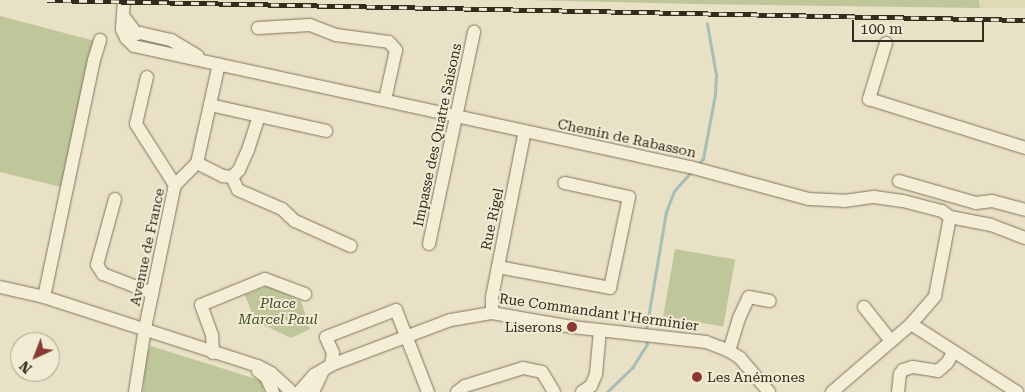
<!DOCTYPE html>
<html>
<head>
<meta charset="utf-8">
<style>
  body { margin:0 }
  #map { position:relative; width:1025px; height:392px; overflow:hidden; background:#e9e1c5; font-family:"Roboto Serif",serif }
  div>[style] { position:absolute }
  .farmland>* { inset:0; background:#dedab3; transform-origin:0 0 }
  .green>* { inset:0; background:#bec69a; transform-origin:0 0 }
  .stream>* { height:2.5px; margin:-1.25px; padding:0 1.25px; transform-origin:1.25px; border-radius:1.25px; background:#a6bdb8 }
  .roads { filter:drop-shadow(0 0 1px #82735d) drop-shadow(0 0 1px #82735d) }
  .minor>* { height:12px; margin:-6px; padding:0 6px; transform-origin:6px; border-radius:6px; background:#f5eed7 }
  .rail>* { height:4.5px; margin-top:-2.25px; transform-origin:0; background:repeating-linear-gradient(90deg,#f1ebd4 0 8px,#342b1f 0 16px); box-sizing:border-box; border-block:1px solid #342b1f }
  .dots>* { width:14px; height:14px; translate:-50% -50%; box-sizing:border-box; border:2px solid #f1ebd4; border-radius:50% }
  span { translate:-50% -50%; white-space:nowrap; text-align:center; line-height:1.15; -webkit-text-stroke:4px #f1ebd4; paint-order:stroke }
  .street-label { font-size:14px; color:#342b1f }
  .park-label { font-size:14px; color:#424e28; font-style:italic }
  .poi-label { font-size:14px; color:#342b1f }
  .right { translate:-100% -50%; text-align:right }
  .left { translate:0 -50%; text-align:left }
  .north { position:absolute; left:10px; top:332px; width:50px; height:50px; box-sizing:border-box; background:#f1ebd4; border:1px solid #a59e8c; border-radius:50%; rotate:223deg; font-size:14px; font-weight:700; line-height:20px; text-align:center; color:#342b1f }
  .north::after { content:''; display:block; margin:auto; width:18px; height:22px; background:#8b3834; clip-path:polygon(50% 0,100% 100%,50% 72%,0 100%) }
  .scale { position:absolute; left:852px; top:20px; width:132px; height:22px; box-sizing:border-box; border:2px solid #342b1f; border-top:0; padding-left:6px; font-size:15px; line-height:18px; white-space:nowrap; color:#342b1f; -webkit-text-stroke:4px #f1ebd4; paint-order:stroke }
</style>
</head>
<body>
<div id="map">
  <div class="farmland">
    <div style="left:980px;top:0;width:45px;height:8px"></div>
  </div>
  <div class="green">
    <div style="clip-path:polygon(527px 0,979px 0,980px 8px,694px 4px)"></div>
    <div style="clip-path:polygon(0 16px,95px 41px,61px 187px,0 172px)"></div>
    <div style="left:675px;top:249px;width:61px;height:68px;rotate:10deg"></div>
    <div style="clip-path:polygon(268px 286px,301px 301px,310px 329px,291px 338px,255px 321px,245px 295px)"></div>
    <div style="clip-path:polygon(151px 346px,262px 381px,264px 392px,143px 392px,146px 353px)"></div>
  </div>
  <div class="stream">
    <div style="left:697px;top:165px;width:8px;rotate:-45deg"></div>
    <div style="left:703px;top:159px;width:66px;rotate:-79.5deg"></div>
    <div style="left:715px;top:94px;width:19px;rotate:-87deg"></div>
    <div style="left:716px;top:75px;width:52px;rotate:-100deg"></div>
    <div style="left:646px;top:330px;width:120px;rotate:-80.4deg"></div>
    <div style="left:666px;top:212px;width:22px;rotate:-69deg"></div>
    <div style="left:674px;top:191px;width:27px;rotate:-48deg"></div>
    <div style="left:607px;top:392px;width:35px;rotate:-44deg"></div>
    <div style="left:632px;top:368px;width:28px;rotate:-58deg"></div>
    <div style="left:647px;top:344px;width:6px;rotate:-99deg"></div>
  </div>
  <div class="roads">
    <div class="minor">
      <div style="left:124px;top:0;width:29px;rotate:94deg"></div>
      <div style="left:122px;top:29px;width:10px;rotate:66deg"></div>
      <div style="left:126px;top:38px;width:11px;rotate:45deg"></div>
      <div style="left:134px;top:46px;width:569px;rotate:12.28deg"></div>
      <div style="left:690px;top:167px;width:123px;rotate:15.1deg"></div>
      <div style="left:809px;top:199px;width:35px;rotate:3deg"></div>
      <div style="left:844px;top:201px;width:30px;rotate:-8deg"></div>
      <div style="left:874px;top:197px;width:29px;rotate:8deg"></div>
      <div style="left:903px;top:201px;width:40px;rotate:14.4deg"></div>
      <div style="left:942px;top:211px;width:10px;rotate:37deg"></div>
      <div style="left:950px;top:217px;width:42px;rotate:11deg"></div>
      <div style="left:991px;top:225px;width:36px;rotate:21deg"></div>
      <div style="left:124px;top:17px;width:21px;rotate:53deg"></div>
      <div style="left:137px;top:34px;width:3px;rotate:-18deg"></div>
      <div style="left:140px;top:33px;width:32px;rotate:13deg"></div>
      <div style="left:171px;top:40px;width:31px;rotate:31deg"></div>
      <div style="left:258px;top:28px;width:52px;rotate:-3.3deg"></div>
      <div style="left:310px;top:25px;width:28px;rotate:21deg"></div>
      <div style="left:336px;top:35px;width:53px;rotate:7.5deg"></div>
      <div style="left:389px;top:42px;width:11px;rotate:49deg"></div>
      <div style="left:396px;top:50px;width:51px;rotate:102.4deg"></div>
      <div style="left:886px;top:43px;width:59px;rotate:106.9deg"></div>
      <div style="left:869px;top:99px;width:164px;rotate:17.4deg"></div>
      <div style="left:147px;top:77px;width:48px;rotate:103.2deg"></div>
      <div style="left:136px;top:124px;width:72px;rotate:57.4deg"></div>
      <div style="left:210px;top:105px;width:119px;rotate:12.6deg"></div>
      <div style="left:197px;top:163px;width:29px;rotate:27deg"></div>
      <div style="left:223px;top:176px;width:9px;rotate:6deg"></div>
      <div style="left:232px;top:177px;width:14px;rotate:65deg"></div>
      <div style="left:238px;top:190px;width:48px;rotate:23.4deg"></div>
      <div style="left:282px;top:209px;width:18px;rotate:43deg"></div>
      <div style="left:295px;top:221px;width:61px;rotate:24.1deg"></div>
      <div style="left:232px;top:177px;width:10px;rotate:-45deg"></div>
      <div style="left:239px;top:170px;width:22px;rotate:-66deg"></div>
      <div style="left:248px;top:150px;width:35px;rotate:-72deg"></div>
      <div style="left:899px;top:181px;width:80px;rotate:15.9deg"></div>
      <div style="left:976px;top:203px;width:16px;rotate:-7deg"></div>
      <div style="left:992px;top:201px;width:34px;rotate:15deg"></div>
      <div style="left:115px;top:199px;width:68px;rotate:105.3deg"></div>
      <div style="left:97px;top:265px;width:11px;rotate:56deg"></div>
      <div style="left:103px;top:274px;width:53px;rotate:21.2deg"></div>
      <div style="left:429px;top:244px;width:217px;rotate:-78deg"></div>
      <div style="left:498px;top:267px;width:114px;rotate:10.6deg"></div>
      <div style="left:610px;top:288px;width:93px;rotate:-78.2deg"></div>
      <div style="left:629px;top:197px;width:66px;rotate:-167.7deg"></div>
      <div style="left:0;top:287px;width:45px;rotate:12.8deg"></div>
      <div style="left:44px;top:297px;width:225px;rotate:17.9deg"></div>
      <div style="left:258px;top:366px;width:15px;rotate:28deg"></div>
      <div style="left:271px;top:373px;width:25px;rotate:42deg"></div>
      <div style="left:44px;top:297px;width:242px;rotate:-78.1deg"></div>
      <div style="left:94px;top:60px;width:21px;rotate:-73deg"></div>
      <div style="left:864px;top:307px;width:43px;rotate:51.5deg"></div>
      <div style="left:492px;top:313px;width:16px;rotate:-90deg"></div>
      <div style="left:492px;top:297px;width:169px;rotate:-78.8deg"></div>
      <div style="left:911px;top:324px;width:126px;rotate:32.7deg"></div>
      <div style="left:729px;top:351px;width:34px;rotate:-73deg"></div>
      <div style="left:739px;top:318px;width:23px;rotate:-65deg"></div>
      <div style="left:749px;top:297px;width:21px;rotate:11deg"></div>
      <div style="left:213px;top:353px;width:18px;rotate:-93deg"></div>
      <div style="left:212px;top:335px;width:32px;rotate:-110deg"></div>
      <div style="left:201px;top:305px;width:69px;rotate:-22.1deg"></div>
      <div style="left:265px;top:279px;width:43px;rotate:20.6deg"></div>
      <div style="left:331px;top:365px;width:12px;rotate:-81deg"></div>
      <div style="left:333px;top:353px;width:17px;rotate:-114deg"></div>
      <div style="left:326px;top:337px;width:75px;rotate:-21.1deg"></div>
      <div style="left:396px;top:310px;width:88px;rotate:68.7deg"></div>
      <div style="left:258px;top:371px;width:10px;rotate:37deg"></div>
      <div style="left:266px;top:377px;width:17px;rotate:65deg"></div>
      <div style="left:300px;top:391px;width:21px;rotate:-49deg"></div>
      <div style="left:314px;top:375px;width:20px;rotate:-30deg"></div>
      <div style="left:331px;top:365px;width:128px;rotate:-20.6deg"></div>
      <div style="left:451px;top:320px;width:42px;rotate:-9.7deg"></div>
      <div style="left:492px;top:313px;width:81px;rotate:9.9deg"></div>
      <div style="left:572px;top:327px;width:135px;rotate:6.4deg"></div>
      <div style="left:706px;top:342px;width:25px;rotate:21deg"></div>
      <div style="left:729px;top:351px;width:13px;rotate:32deg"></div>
      <div style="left:740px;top:358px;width:45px;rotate:49.5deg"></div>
      <div style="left:135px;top:392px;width:65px;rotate:-81.1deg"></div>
      <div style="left:145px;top:328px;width:146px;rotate:-78.2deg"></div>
      <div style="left:175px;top:185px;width:31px;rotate:-45deg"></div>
      <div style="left:197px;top:163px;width:101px;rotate:-77.5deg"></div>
      <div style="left:313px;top:392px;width:23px;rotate:-65deg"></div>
      <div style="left:457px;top:392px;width:10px;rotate:-37deg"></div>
      <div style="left:465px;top:386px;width:61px;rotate:-17.2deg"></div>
      <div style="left:523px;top:368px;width:19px;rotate:12deg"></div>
      <div style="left:542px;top:372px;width:23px;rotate:59deg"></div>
      <div style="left:582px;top:392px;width:11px;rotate:-34deg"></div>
      <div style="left:591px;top:386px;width:13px;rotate:-67deg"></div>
      <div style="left:596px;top:374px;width:44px;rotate:-84.8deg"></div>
      <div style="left:832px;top:392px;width:104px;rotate:-40.7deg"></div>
      <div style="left:911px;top:324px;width:37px;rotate:-49deg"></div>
      <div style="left:935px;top:296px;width:80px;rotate:-79.2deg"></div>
      <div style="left:898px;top:392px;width:18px;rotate:-84deg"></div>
      <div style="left:900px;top:374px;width:5px;rotate:-53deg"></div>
      <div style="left:903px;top:370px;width:10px;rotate:-17deg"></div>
      <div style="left:913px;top:367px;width:25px;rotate:9deg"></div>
      <div style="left:938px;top:371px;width:12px;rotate:-42deg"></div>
      <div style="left:947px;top:363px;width:12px;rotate:-59deg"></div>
    </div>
  </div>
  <div class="rail">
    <div style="left:47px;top:0;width:978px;rotate:1.17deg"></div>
  </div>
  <div class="dots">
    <div style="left:572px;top:327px;background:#8b3834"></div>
    <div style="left:697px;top:377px;background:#8b3834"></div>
  </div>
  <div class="street-label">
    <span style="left:437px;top:135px;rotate:-78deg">Impasse des Quatre Saisons</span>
    <span style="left:627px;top:138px;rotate:12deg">Chemin de Rabasson</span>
    <span style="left:492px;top:219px;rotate:-78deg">Rue Rigel</span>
    <span style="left:147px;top:247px;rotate:-78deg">Avenue de France</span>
    <span style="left:599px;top:312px;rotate:8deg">Rue Commandant l'Herminier</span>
  </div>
  <div class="park-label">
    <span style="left:278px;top:311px">Place<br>Marcel Paul</span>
  </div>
  <div class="poi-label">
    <span class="right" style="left:562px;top:327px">Liserons</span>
    <span class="left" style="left:707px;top:377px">Les Anémones</span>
  </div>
  <div class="north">N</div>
  <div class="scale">100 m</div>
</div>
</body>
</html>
